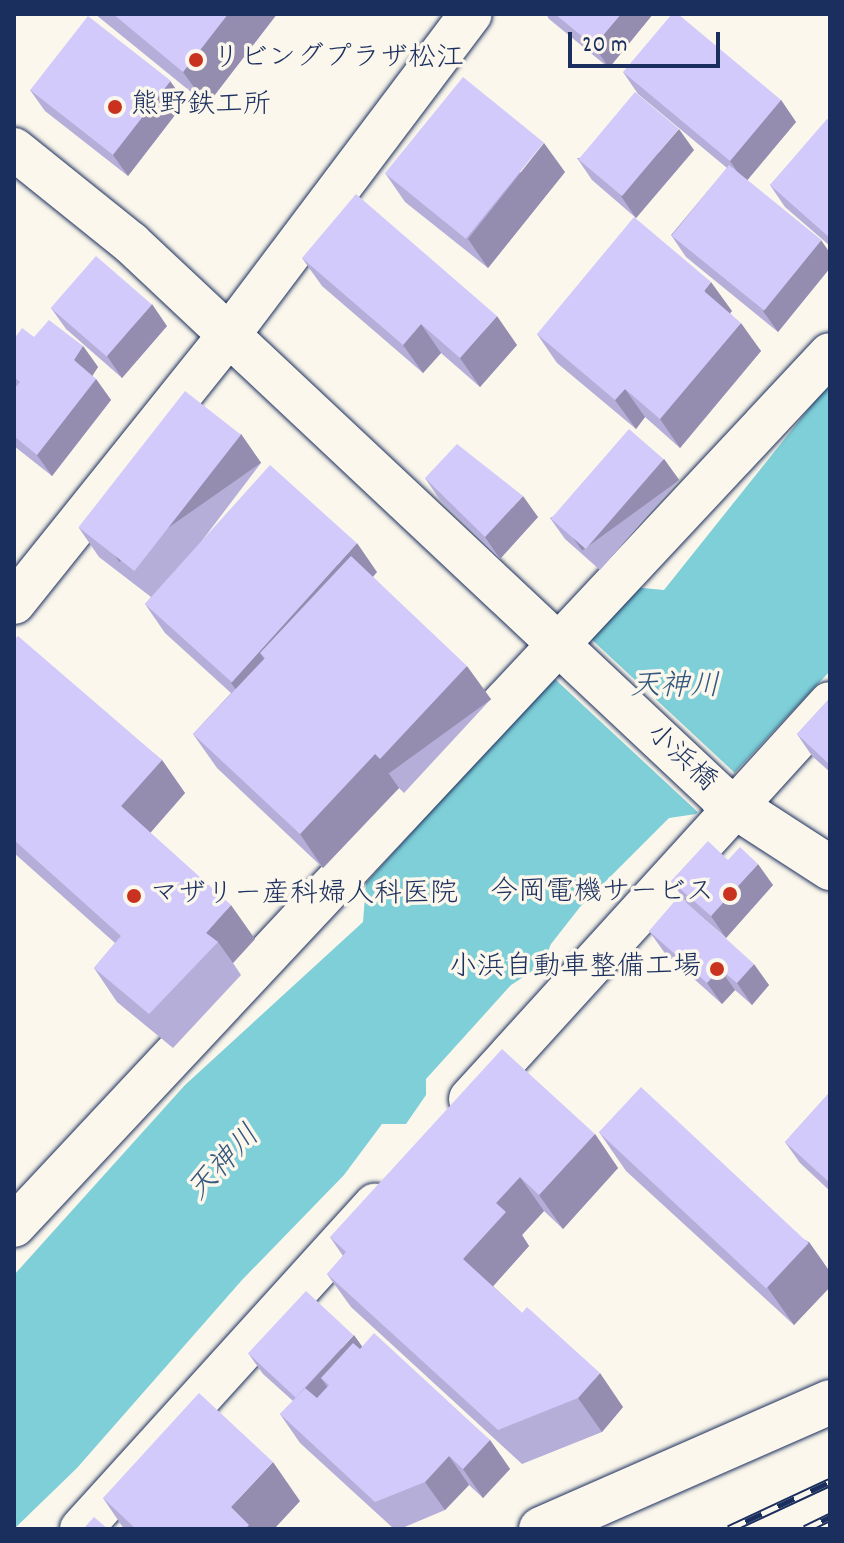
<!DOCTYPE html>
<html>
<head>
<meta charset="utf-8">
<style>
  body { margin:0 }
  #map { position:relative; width:844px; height:1543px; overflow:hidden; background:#fbf7ec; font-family:Dekko,"Klee One",sans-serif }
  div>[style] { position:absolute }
  .water>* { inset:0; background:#7ecfd8 }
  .pier>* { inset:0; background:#fbf7ec; transform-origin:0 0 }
  .roads { filter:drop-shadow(0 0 2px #1b2f5e) drop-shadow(0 0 2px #1b2f5e) }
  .minor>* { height:42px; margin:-21px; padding:0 21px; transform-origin:21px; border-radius:21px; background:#fbf7ec }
  .tertiary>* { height:44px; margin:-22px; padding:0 22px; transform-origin:22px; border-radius:22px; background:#fbf7ec }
  .rail>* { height:9px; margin-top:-4.5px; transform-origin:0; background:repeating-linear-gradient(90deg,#fbf7ec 0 18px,#1b2f5e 0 36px); box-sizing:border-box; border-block:2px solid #1b2f5e }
  .wall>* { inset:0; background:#b5aed9 }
  .shaded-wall>* { inset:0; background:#948db0; transform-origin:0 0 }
  .building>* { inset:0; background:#d3cafc; transform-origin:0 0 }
  .dots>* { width:22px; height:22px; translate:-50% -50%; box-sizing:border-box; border:4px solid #fbf7ec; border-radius:50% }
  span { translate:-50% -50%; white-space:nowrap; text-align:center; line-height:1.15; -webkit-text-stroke:7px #fbf7ec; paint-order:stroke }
  .poi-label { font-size:28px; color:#1b2f5e }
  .left { translate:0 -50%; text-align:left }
  .right { translate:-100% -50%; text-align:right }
  .street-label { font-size:28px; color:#1b2f5e }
  .water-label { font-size:30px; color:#34577c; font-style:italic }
  .frame { position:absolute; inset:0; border:16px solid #1b2f5e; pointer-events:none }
  .scale { position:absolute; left:568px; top:32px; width:152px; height:36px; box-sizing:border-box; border:4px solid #1b2f5e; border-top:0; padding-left:10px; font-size:24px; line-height:28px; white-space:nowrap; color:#1b2f5e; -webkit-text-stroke:6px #fbf7ec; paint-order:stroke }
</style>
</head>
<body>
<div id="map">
  <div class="water">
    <div style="clip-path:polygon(830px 382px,830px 671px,696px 814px,669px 818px,580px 907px,551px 944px,542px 965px,511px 985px,426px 1079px,426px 1095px,406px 1124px,382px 1124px,344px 1175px,242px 1280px,77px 1468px,14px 1529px,14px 1275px,185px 1085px,363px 922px,366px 883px,633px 587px,664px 590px)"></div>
  </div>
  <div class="pier">
    <div style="left:588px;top:636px;width:204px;height:54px;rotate:43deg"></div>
  </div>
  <div class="roads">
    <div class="minor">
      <div style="left:14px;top:149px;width:150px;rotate:38.8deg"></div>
      <div style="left:131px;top:243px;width:811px;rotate:43.2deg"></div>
      <div style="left:14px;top:603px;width:342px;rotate:-51.3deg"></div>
      <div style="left:228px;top:336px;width:403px;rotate:-53deg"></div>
      <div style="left:470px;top:1099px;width:535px;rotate:-47.73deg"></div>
      <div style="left:14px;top:1226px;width:1194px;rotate:-46.9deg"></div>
      <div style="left:81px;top:1529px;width:438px;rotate:-47.8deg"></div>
    </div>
    <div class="tertiary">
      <div style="left:722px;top:798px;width:129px;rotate:32.9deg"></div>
      <div style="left:541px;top:1529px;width:316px;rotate:-23.7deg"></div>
    </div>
  </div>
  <div class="rail">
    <div style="left:729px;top:1529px;width:111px;rotate:-25deg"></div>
    <div style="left:805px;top:1529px;width:28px;rotate:-26deg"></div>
  </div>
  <div class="wall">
    <div style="clip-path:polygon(95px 14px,277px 14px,207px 105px)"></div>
    <div style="clip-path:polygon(546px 14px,653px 14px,609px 68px,549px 19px)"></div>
    <div style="clip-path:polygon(623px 72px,781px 100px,796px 122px,747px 180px,830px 253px,830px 268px,778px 332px,686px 257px,671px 235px,727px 168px,638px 94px)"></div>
    <div style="clip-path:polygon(170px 81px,185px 102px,128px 176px,45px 111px,30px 90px)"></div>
    <div style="clip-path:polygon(830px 121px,830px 246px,785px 207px,770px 185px)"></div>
    <div style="clip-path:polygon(694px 150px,636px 218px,592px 180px,577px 158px)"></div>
    <div style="clip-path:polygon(565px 172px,488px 268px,405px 202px,385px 173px)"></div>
    <div style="clip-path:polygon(302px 258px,517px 345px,480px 387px,441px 353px,423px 373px,322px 286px)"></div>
    <div style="clip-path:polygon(51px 308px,167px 326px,122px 378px,66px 329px)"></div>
    <div style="clip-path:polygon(732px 311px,730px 313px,761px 351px,680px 448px,645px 417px,636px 429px,557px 363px,537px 334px)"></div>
    <div style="clip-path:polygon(34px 337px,83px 346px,98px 367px,92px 376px,96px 379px,111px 400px,52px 476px,14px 446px,14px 339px)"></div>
    <div style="clip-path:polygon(241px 434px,261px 463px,201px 542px,377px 572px,373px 577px,491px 699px,404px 793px,399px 788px,323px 868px,217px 768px,193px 734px,231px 693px,165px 633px,145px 604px,151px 597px,99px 557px,79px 528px)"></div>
    <div style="clip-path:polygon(664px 459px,679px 480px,600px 570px,565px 539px,550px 518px)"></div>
    <div style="clip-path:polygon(425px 478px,538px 517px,500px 559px,440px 500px)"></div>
    <div style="clip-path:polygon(14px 640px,162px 760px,185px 793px,150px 833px,255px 939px,233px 963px,241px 975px,173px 1048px,117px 1002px,94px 968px,115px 943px,14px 853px)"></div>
    <div style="clip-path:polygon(830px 698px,830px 772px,812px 756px,797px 734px)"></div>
    <div style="clip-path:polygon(728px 860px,773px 885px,726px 938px,687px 904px,769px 985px,752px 1005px,735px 990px,722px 1004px,664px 952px,649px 931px,686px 902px,671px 881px)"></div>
    <div style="clip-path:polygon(830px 1092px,830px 1191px,800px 1163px,785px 1142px)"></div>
    <div style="clip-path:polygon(599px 1132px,809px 1242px,830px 1272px,830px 1287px,794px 1325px,626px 1171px)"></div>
    <div style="clip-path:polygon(595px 1134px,618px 1168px,563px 1229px,544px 1211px,522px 1235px,529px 1246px,493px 1286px,623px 1407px,602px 1432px,522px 1464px,351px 1307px,327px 1274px,343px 1256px,330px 1237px)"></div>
    <div style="clip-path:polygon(362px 1347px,490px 1440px,510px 1469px,483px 1498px,469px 1485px,445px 1510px,400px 1529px,394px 1529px,300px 1443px,280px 1414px,293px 1401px,263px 1374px,248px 1353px)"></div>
    <div style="clip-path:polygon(103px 1498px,300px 1501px,274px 1529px,124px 1529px)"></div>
  </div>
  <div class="shaded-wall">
    <div style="clip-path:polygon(228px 14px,277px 14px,207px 105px,183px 72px)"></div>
    <div style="clip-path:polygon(621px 14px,653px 14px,609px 68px,594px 46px)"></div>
    <div style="clip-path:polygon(170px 81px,185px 102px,128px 176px,113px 155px)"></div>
    <div style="clip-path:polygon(781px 100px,796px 122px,745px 183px,730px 161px)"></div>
    <div style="clip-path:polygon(679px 129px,694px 150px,636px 218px,621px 196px)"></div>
    <div style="clip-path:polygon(544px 143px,565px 172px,488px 268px,468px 239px)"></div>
    <div style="clip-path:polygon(821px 240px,830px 253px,830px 268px,778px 332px,763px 311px)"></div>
    <div style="clip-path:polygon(711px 282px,732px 311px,724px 320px,704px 291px)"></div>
    <div style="clip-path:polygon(152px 304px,167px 326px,122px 378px,107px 356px)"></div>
    <div style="clip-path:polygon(497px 316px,517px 345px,480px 387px,460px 358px)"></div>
    <div style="clip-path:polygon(741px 323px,761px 351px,680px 448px,660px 419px)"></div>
    <div style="clip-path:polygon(421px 324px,441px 353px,423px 373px,403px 345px)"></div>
    <div style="clip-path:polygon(83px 346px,98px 367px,89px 381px,74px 360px)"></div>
    <div style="clip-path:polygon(96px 379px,111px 400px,52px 476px,37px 455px)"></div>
    <div style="clip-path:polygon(625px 389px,645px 417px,636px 429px,615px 400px)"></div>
    <div style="left:241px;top:434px;width:35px;height:173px;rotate:55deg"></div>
    <div style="left:664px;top:459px;width:26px;height:120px;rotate:54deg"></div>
    <div style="clip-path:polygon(523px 496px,538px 517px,500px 559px,485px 537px)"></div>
    <div style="clip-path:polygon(357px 543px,377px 572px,280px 680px,265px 658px,260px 653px,279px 681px,252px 711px,231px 683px)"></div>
    <div style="left:467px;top:666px;width:41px;height:127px;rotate:54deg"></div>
    <div style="clip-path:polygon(375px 754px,399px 788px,323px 868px,300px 834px)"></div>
    <div style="clip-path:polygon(162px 760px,185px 793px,144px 840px,121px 806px)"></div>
    <div style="clip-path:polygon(758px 864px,773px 885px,726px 938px,711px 916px)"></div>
    <div style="clip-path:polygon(231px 905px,255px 939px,233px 963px,218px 942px,206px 933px)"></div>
    <div style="clip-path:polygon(754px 964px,769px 985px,752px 1005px,737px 983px)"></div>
    <div style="clip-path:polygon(720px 969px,735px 990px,722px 1004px,707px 983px)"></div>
    <div style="clip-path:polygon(595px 1134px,618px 1168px,563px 1229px,539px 1195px)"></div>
    <div style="clip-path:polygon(520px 1177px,544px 1211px,522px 1235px,529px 1246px,487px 1293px,463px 1259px,496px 1203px)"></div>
    <div style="clip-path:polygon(809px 1242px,830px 1272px,830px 1287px,794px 1325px,767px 1287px)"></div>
    <div style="clip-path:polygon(354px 1335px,369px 1356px,321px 1378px,333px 1395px,312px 1419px,297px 1397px)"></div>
    <div style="clip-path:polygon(600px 1373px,623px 1407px,602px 1432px,578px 1398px)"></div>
    <div style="clip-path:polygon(490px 1440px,510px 1469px,483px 1498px,463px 1469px)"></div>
    <div style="clip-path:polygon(449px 1456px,469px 1485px,445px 1510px,425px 1482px)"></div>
    <div style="clip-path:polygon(273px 1462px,300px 1501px,274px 1529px,245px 1529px,231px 1507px)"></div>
  </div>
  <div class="building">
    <div style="clip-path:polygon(113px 14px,228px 14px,183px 72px)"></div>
    <div style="clip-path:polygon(555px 14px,621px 14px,594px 46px)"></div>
    <div style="clip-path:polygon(672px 14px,678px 14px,781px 100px,730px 161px,623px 72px)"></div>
    <div style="left:88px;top:16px;width:105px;height:94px;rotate:38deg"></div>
    <div style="left:463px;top:77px;width:104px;height:124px;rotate:39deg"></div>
    <div style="left:635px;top:92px;width:57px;height:88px;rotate:40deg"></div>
    <div style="clip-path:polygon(827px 119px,830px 121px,830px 238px,770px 185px)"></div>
    <div style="left:729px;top:165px;width:119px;height:91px;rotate:39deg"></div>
    <div style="clip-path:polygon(356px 194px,497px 316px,460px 358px,421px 324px,403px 345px,302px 258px)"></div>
    <div style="clip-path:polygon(634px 217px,711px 282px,704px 291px,741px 323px,660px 419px,625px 389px,615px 400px,537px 334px)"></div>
    <div style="left:96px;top:256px;width:74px;height:69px;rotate:41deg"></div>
    <div style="clip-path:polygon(49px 320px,83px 346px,74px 360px,96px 379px,37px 455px,14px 436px,14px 389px,20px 382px,14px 377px,14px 339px,22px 328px,34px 337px)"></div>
    <div style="left:185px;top:391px;width:71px;height:173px;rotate:38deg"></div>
    <div style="left:629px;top:429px;width:46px;height:119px;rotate:41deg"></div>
    <div style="clip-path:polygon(457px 444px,523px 496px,485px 537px,425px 478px)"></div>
    <div style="left:270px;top:465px;width:117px;height:187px;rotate:42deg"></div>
    <div style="clip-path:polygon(351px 556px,467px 666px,380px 759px,375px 754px,300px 834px,193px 734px,265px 658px,260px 653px)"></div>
    <div style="clip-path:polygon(18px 636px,162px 760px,121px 806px,231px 905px,206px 933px,218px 942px,149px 1014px,94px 968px,121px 936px,14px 840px,14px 640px)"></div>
    <div style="clip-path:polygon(830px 698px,830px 765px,797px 734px)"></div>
    <div style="clip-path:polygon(708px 841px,728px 860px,740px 847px,758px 864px,711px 916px,671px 881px)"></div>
    <div style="clip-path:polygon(679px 896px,754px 964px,737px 983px,720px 969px,707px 983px,649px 931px)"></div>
    <div style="clip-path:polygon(502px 1049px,595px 1134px,539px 1195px,520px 1177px,496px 1203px,506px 1212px,463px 1259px,522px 1313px,527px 1307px,600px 1373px,578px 1398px,498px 1430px,327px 1274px,346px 1252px,330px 1237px)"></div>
    <div style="left:641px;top:1087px;width:229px;height:62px;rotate:43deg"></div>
    <div style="clip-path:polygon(830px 1092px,830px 1183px,785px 1142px)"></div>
    <div style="left:306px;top:1291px;width:65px;height:85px;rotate:43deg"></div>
    <div style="clip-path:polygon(374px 1333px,490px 1440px,463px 1469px,449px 1456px,425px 1482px,375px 1502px,280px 1414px,305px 1388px,317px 1398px,329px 1385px,321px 1378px,353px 1343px,360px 1349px)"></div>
    <div style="clip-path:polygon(199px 1393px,273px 1462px,231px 1507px,249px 1525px,245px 1529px,136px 1529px,103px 1498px)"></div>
    <div style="clip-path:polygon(94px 1517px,108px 1529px,83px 1529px)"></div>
  </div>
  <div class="dots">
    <div style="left:196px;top:60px;background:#c8321e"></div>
    <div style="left:115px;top:107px;background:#c8321e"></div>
    <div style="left:730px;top:894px;background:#c8321e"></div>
    <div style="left:134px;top:896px;background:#c8321e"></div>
    <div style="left:717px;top:969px;background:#c8321e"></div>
  </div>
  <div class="poi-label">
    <span class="left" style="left:212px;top:60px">リビングプラザ松江</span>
    <span class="left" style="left:131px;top:107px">熊野鉄工所</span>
    <span class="right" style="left:714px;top:894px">今岡電機サービス</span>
    <span class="left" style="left:150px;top:896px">マザリー産科婦人科医院</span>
    <span class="right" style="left:701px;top:969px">小浜自動車整備工場</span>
  </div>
  <div class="street-label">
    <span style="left:680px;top:759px;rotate:43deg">小浜橋</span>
  </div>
  <div class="water-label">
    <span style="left:675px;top:689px">天神川</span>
    <span style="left:226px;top:1165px;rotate:-47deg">天神川</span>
  </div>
  <div class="frame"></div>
  <div class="scale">20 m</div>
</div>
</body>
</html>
